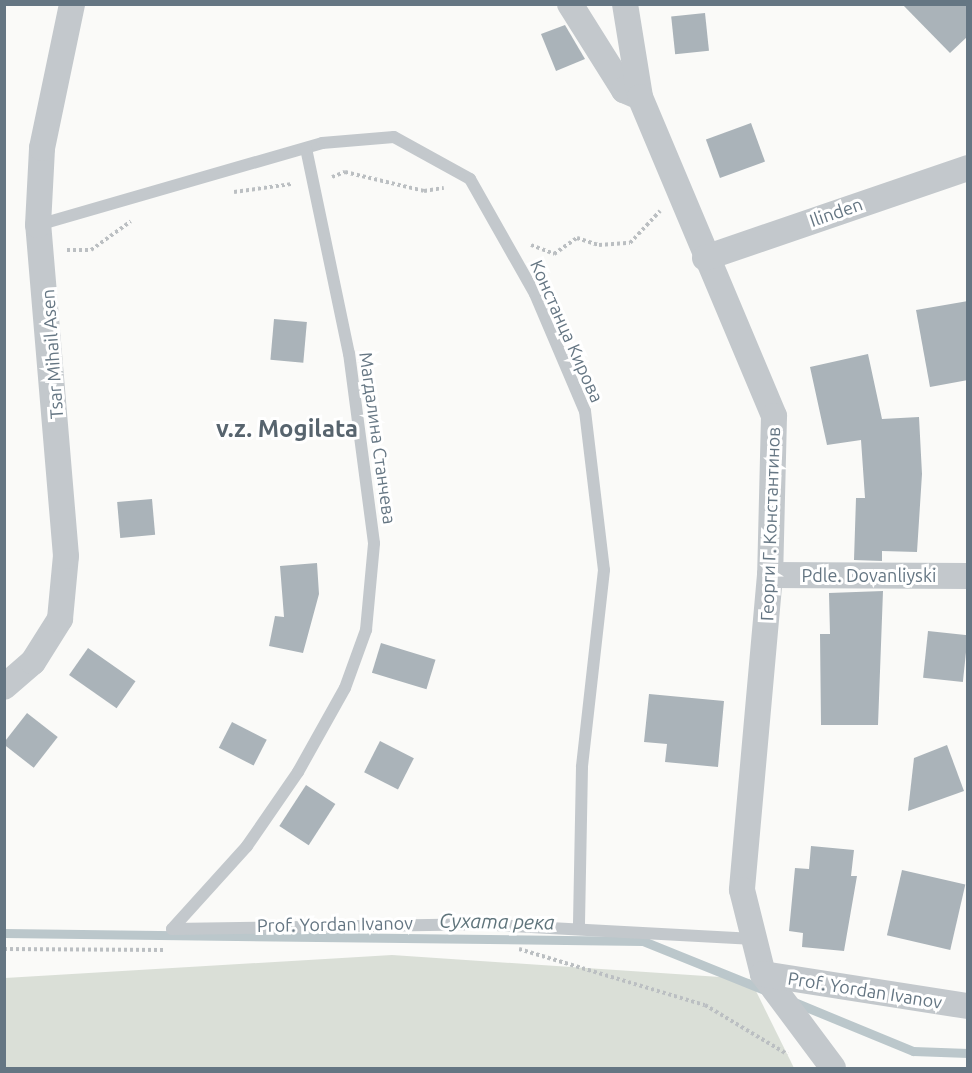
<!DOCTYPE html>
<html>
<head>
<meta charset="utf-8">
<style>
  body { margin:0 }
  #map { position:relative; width:972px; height:1073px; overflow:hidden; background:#fafaf8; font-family:Ubuntu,sans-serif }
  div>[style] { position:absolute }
  .green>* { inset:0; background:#dadfd7 }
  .stream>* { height:9px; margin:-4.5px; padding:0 4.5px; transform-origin:4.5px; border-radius:4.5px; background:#bbc7cb }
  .building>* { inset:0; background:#aab3b9; transform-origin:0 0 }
  .path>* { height:4px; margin-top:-2px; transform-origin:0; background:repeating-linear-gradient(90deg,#bbbfc2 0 3px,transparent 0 6px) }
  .lane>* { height:12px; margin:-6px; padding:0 6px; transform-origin:6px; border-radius:6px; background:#c3c8cc }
  .street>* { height:26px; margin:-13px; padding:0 13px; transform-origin:13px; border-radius:13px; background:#c3c8cc }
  span { translate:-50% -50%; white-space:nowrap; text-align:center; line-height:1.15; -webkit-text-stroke:6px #fff; paint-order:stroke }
  .street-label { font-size:18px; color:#657683 }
  .water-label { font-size:20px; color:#60757c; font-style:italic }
  .district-label { font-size:24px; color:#57646e; font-weight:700 }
  .frame { position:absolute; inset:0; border:6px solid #657683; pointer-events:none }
</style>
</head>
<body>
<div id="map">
  <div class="green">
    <div style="clip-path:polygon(392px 955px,750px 979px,794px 1068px,5px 1068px,5px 978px)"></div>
  </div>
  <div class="stream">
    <div style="left:4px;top:933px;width:639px;rotate:0.72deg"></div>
    <div style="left:643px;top:941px;width:134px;rotate:22deg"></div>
    <div style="left:794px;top:1002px;width:129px;rotate:22.4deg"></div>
    <div style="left:913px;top:1051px;width:55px;rotate:2.1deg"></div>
  </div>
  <div class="building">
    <div style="clip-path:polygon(902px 4px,968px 4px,968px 36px,950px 53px)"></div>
    <div style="left:705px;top:13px;width:38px;height:34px;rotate:84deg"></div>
    <div style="clip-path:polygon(565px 25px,585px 59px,556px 71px,541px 34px)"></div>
    <div style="left:751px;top:123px;width:41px;height:48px;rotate:70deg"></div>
    <div style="clip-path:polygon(968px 301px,968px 380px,930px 387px,916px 310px)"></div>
    <div style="left:274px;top:319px;width:33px;height:41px;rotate:5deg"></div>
    <div style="clip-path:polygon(868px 354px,882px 419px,919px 417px,922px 474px,917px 552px,882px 551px,882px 561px,854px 560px,856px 498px,865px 498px,861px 440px,827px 445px,810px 367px)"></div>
    <div style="left:152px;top:499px;width:36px;height:35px;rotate:85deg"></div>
    <div style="clip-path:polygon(317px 563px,319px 594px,303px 653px,269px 646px,275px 616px,284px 617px,280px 566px)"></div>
    <div style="clip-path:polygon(883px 591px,878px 725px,821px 725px,820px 634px,830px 634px,829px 593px)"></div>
    <div style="left:928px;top:631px;width:40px;height:47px;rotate:6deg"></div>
    <div style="left:381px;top:643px;width:57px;height:31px;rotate:17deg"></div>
    <div style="left:88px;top:648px;width:58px;height:33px;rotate:35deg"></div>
    <div style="clip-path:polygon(649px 694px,724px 701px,718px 767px,665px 762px,667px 744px,644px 742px)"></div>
    <div style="left:27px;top:713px;width:39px;height:39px;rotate:38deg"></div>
    <div style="left:232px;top:722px;width:39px;height:29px;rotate:27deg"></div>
    <div style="left:380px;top:741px;width:38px;height:35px;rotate:27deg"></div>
    <div style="clip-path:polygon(947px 745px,964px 791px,908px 811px,914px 758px)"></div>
    <div style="left:306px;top:785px;width:35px;height:49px;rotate:33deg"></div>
    <div style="clip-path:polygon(811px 846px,854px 850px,851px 876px,857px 876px,844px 951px,802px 947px,803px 933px,789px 931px,795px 868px,809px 869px)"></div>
    <div style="left:902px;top:870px;width:65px;height:67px;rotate:13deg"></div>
  </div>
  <div class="path">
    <div style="left:332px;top:177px;width:14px;rotate:-21deg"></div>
    <div style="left:345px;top:172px;width:81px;rotate:13.5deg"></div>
    <div style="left:424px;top:191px;width:20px;rotate:-9deg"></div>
    <div style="left:234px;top:192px;width:59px;rotate:-7.9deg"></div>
    <div style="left:531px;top:245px;width:25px;rotate:21deg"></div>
    <div style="left:554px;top:254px;width:28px;rotate:-35deg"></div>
    <div style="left:577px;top:238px;width:23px;rotate:18deg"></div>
    <div style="left:599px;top:245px;width:31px;rotate:-4deg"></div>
    <div style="left:630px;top:243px;width:44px;rotate:-46.8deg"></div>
    <div style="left:67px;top:250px;width:24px"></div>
    <div style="left:91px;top:250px;width:49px;rotate:-35.9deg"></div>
    <div style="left:4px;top:949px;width:161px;rotate:0.4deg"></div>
    <div style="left:519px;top:949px;width:194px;rotate:16.8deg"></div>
    <div style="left:705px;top:1005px;width:96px;rotate:30.9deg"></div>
  </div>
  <div class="lane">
    <div style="left:38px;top:225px;width:296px;rotate:-16.1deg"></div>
    <div style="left:322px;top:143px;width:72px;rotate:-4.8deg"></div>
    <div style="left:394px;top:137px;width:87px;rotate:28.9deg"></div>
    <div style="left:470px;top:179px;width:132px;rotate:60.5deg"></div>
    <div style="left:535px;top:294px;width:127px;rotate:66.9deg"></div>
    <div style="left:585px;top:411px;width:160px;rotate:83.2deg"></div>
    <div style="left:604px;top:570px;width:198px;rotate:96.4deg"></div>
    <div style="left:582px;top:767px;width:160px;rotate:91.1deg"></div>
    <div style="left:172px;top:929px;width:112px;rotate:-47.9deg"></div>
    <div style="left:247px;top:846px;width:90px;rotate:-55.4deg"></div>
    <div style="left:298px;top:772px;width:96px;rotate:-60.8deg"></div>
    <div style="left:345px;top:688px;width:62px;rotate:-70.1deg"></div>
    <div style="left:366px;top:630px;width:87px;rotate:-84.7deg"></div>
    <div style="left:374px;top:543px;width:191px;rotate:-97.5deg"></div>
    <div style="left:349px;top:354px;width:210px;rotate:-101.8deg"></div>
    <div style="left:172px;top:929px;width:304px;rotate:-0.9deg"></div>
    <div style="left:476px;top:924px;width:274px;rotate:3.1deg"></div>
  </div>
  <div class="street">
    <div style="left:570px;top:4px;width:102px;rotate:57.9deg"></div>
    <div style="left:624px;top:90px;width:17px;rotate:24deg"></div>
    <div style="left:625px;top:4px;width:94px;rotate:80.8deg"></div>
    <div style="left:640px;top:97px;width:346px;rotate:67.2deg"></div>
    <div style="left:774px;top:416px;width:159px;rotate:91.4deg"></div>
    <div style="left:770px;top:575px;width:316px;rotate:95.1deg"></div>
    <div style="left:742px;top:890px;width:87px;rotate:76deg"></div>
    <div style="left:763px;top:974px;width:117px;rotate:53.3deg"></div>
    <div style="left:705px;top:258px;width:278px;rotate:-18.9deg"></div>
    <div style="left:770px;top:575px;width:198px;rotate:0.3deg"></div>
    <div style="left:4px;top:687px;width:38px;rotate:-41deg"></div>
    <div style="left:33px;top:662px;width:51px;rotate:-57.9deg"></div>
    <div style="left:60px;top:619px;width:63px;rotate:-84.6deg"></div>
    <div style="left:66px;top:556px;width:332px;rotate:-94.8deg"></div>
    <div style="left:38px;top:225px;width:77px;rotate:-87deg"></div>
    <div style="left:42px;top:148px;width:147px;rotate:-78.2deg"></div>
    <div style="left:763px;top:974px;width:207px;rotate:8.9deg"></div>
  </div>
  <div class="street-label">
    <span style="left:836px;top:212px;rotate:-19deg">Ilinden</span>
    <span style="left:567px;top:331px;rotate:66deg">Констанца Кирова</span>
    <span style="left:52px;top:354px;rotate:-94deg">Tsar Mihail Asen</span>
    <span style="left:378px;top:438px;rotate:82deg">Магдалина Станчева</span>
    <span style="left:770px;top:524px;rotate:-88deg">Георги Г. Константинов</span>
    <span style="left:869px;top:575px">Pdle. Dovanliyski</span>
    <span style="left:335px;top:924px;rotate:-1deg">Prof. Yordan Ivanov</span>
    <span style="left:865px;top:990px;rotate:9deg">Prof. Yordan Ivanov</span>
  </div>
  <div class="water-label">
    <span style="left:497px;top:921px;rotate:1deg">Сухата река</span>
  </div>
  <div class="district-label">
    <span style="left:287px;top:429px">v.z. Mogilata</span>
  </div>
  <div class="frame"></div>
</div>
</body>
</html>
